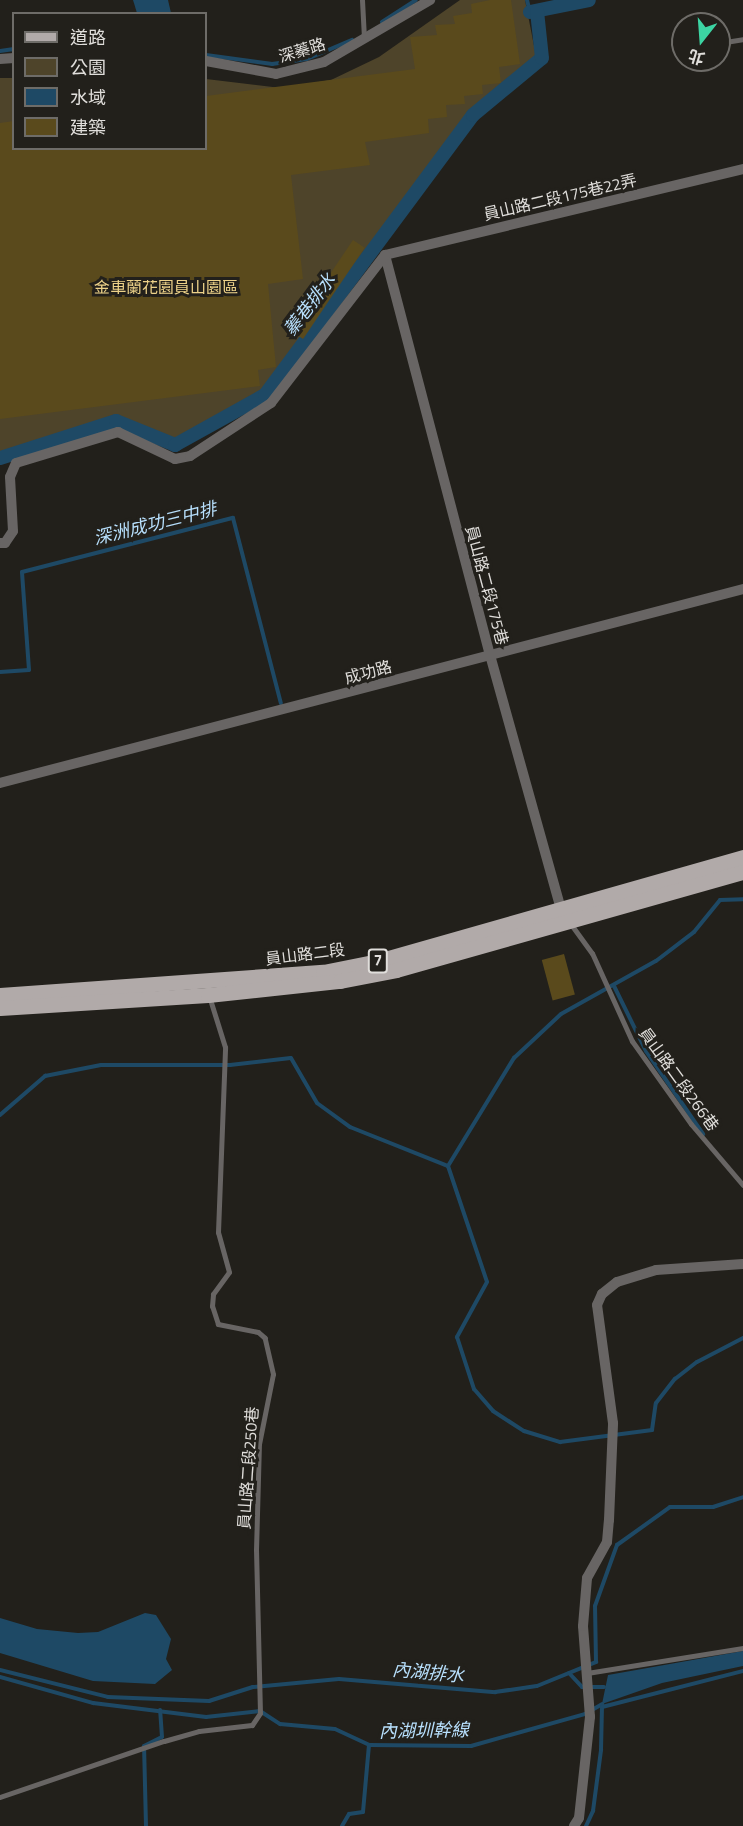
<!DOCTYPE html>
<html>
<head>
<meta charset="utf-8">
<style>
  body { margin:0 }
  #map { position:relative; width:743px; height:1826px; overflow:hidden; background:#22201b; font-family:"Titillium Web","Noto Sans TC",sans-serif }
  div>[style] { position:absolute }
  .green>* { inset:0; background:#4e442a }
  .water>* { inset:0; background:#1e4965 }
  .stream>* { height:4px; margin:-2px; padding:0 2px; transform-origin:2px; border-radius:2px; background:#1e4965 }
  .canal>* { height:14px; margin:-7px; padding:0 7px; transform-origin:7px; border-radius:7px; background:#1e4965 }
  .building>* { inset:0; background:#5a4a1c; transform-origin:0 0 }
  .service>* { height:5px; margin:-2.5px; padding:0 2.5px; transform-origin:2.5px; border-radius:2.5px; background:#686564 }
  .minor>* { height:10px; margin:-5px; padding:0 5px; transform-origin:5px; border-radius:5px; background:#686564 }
  .primary>* { height:15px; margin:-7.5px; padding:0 7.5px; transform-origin:7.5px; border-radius:7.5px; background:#b1aaa9 }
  span { translate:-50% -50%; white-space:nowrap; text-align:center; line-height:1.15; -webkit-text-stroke:6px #22201b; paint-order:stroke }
  .shield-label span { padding:2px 4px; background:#22201b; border:2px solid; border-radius:4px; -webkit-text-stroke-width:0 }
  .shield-label { font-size:15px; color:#e0dedb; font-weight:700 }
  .street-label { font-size:16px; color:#e0dedb }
  .park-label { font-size:16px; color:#edd289 }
  .water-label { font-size:18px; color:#b7dffc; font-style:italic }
  .legend { position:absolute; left:12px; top:12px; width:195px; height:138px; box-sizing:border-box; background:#22201b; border:2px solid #6e6c68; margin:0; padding:8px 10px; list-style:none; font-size:18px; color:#e0dedb }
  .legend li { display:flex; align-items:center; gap:12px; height:30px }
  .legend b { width:30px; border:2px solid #6e6c68 }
  .north { position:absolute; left:671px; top:12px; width:60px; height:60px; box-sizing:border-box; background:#22201b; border:2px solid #6e6c68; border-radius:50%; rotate:197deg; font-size:16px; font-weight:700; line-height:24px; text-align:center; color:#e0dedb }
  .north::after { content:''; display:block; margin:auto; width:21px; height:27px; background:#3cd4a3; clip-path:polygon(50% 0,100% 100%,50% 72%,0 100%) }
</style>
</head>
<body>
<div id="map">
  <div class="green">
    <div style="clip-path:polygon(460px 0,525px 0,536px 56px,466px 117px,262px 393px,176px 441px,122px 418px,0 454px,0 78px,13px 78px,14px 148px,206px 148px,206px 79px,281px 88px,331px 80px,379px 57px)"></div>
  </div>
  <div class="water">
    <div style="clip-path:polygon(133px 0,168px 0,171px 13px,137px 13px)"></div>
    <div style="clip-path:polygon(145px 1613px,156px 1615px,171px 1639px,166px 1659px,172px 1670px,155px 1684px,93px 1681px,0 1653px,0 1618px,37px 1629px,78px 1633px,98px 1632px)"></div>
    <div style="clip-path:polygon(743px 1651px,743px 1666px,662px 1683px,602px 1704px,608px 1675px)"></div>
  </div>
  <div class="stream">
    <div style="left:527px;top:0;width:12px;rotate:76deg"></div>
    <div style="left:382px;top:22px;width:40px;rotate:-32.9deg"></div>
    <div style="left:0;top:51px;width:14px;rotate:-8deg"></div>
    <div style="left:206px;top:55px;width:67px;rotate:7.8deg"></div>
    <div style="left:272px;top:64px;width:35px;rotate:-8deg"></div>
    <div style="left:307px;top:59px;width:49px;rotate:-22.9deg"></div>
    <div style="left:0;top:672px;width:29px;rotate:-4deg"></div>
    <div style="left:29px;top:670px;width:98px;rotate:-94.1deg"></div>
    <div style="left:22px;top:572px;width:218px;rotate:-14.4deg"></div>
    <div style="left:233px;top:518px;width:191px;rotate:75.5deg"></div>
    <div style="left:614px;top:986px;width:72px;rotate:63.8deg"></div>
    <div style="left:646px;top:1051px;width:101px;rotate:55.5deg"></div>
    <div style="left:0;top:1115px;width:60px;rotate:-40.9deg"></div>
    <div style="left:45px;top:1076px;width:57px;rotate:-11.1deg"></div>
    <div style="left:101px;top:1065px;width:129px"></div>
    <div style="left:230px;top:1065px;width:61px;rotate:-6.5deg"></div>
    <div style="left:291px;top:1058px;width:52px;rotate:60deg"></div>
    <div style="left:317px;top:1103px;width:41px;rotate:36deg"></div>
    <div style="left:350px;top:1127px;width:105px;rotate:21.7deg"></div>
    <div style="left:448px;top:1166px;width:127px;rotate:-58.6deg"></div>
    <div style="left:514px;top:1058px;width:64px;rotate:-43.1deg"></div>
    <div style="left:561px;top:1014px;width:109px;rotate:-29.2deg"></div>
    <div style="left:656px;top:961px;width:48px;rotate:-37.3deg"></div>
    <div style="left:694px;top:932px;width:41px;rotate:-50.9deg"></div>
    <div style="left:720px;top:900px;width:23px;rotate:-2deg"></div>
    <div style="left:448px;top:1166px;width:122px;rotate:71.4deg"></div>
    <div style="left:487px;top:1282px;width:63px;rotate:118.6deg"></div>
    <div style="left:457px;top:1337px;width:55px;rotate:71.9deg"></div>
    <div style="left:474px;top:1389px;width:29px;rotate:49deg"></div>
    <div style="left:493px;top:1411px;width:37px;rotate:33deg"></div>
    <div style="left:524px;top:1431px;width:38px;rotate:17deg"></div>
    <div style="left:560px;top:1442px;width:93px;rotate:-7.4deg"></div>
    <div style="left:652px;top:1430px;width:27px;rotate:-82deg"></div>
    <div style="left:656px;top:1403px;width:31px;rotate:-52deg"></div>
    <div style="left:675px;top:1379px;width:28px;rotate:-38deg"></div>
    <div style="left:697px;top:1362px;width:52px;rotate:-27.6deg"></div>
    <div style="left:0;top:1670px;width:111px;rotate:14deg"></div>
    <div style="left:108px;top:1697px;width:101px;rotate:2.3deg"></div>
    <div style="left:209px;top:1701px;width:46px;rotate:-17.7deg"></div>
    <div style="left:253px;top:1687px;width:86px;rotate:-5.3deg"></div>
    <div style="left:339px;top:1679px;width:157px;rotate:4.8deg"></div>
    <div style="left:495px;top:1692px;width:42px;rotate:-8.1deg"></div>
    <div style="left:537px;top:1686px;width:64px;rotate:-22.1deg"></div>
    <div style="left:596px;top:1662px;width:56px;rotate:-91deg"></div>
    <div style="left:595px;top:1606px;width:65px;rotate:-70.2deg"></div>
    <div style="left:617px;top:1545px;width:65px;rotate:-35.6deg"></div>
    <div style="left:670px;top:1507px;width:43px"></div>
    <div style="left:713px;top:1507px;width:32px;rotate:-18deg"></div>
    <div style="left:569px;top:1673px;width:19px;rotate:47deg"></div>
    <div style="left:582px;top:1687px;width:22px"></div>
    <div style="left:0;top:1677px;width:97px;rotate:15.6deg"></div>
    <div style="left:93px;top:1703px;width:114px;rotate:7.1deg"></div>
    <div style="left:206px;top:1717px;width:54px;rotate:-6.3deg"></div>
    <div style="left:260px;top:1711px;width:24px;rotate:33deg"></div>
    <div style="left:280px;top:1724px;width:55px;rotate:5.2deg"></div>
    <div style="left:335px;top:1729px;width:38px;rotate:25deg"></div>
    <div style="left:369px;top:1745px;width:102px;rotate:0.6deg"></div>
    <div style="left:471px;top:1746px;width:118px;rotate:-15.7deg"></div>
    <div style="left:585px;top:1714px;width:20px;rotate:-30deg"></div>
    <div style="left:146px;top:1826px;width:80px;rotate:-91.4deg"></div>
    <div style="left:144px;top:1746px;width:20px;rotate:-27deg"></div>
    <div style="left:162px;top:1737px;width:27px;rotate:-94deg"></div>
    <div style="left:342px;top:1826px;width:14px;rotate:-60deg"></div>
    <div style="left:349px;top:1814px;width:14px;rotate:-8deg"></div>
    <div style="left:363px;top:1812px;width:67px;rotate:-84.9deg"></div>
    <div style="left:586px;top:1826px;width:17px;rotate:-65deg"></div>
    <div style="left:593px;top:1811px;width:62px;rotate:-82.5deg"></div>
    <div style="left:601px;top:1750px;width:43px;rotate:-88.7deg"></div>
    <div style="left:602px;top:1707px;width:146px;rotate:-14.3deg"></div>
  </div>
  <div class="canal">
    <div style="left:530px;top:12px;width:60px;rotate:-11.5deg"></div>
    <div style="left:0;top:458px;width:122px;rotate:-17.7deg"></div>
    <div style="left:116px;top:421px;width:64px;rotate:22.1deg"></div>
    <div style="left:175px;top:445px;width:103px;rotate:-29.1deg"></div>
    <div style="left:265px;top:395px;width:349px;rotate:-53.4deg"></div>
    <div style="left:473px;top:115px;width:89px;rotate:-39.6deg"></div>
    <div style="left:542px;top:58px;width:47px;rotate:-96.1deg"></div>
  </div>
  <div class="building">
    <div style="clip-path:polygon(490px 0,511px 0,520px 64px,499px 67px,501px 83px,482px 85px,483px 94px,464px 96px,465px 104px,446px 105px,447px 117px,428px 119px,429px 133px,365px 142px,370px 165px,291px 175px,303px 279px,268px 284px,276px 367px,258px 370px,260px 386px,0 419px,0 123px,14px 121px,14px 148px,206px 148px,206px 96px,415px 69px,410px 37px,437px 35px,435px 25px,455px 24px,453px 16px,472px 13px,471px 4px)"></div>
    <div style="left:353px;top:240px;width:14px;height:110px;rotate:34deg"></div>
    <div style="left:564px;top:954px;width:42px;height:23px;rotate:75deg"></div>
  </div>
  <div class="service">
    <div style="left:362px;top:0;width:37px;rotate:87deg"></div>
    <div style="left:719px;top:43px;width:24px;rotate:-9deg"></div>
    <div style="left:570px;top:923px;width:37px;rotate:54deg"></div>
    <div style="left:592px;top:953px;width:97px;rotate:65.6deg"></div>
    <div style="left:632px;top:1041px;width:102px;rotate:54.6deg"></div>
    <div style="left:691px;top:1124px;width:80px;rotate:49.6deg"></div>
    <div style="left:587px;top:1673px;width:158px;rotate:-9.1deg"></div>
    <div style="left:0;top:1797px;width:173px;rotate:-18.9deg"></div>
    <div style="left:164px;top:1741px;width:36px;rotate:-16deg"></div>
    <div style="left:199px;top:1731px;width:53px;rotate:-6.5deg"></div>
    <div style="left:252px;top:1725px;width:14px;rotate:-56deg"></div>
    <div style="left:260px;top:1713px;width:163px;rotate:-91.4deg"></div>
    <div style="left:256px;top:1550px;width:106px;rotate:-88.4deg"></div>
    <div style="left:259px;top:1444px;width:71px;rotate:-78.7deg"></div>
    <div style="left:273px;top:1374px;width:37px;rotate:-103deg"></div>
    <div style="left:265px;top:1338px;width:9px;rotate:-139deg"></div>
    <div style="left:258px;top:1332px;width:41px;rotate:-168.7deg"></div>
    <div style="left:218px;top:1324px;width:19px;rotate:-108deg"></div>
    <div style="left:212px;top:1306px;width:12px;rotate:-85deg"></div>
    <div style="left:213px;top:1294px;width:27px;rotate:-54deg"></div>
    <div style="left:229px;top:1272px;width:41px;rotate:-105.4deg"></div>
    <div style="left:218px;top:1232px;width:185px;rotate:-87.8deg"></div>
    <div style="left:225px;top:1047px;width:53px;rotate:-107.4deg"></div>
  </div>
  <div class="minor">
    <div style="left:0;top:59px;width:14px;rotate:-4deg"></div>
    <div style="left:206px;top:61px;width:71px;rotate:10.5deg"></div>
    <div style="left:276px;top:74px;width:49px;rotate:-14deg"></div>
    <div style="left:324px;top:62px;width:123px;rotate:-30.3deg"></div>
    <div style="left:385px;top:255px;width:414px;rotate:75.3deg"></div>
    <div style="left:490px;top:655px;width:268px;rotate:74.4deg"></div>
    <div style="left:385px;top:255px;width:368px;rotate:-13.5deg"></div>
    <div style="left:0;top:543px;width:5px"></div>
    <div style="left:5px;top:543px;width:14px;rotate:-56deg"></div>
    <div style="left:13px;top:531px;width:54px;rotate:-93.2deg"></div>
    <div style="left:10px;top:477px;width:15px;rotate:-67deg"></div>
    <div style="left:16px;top:463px;width:107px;rotate:-16.9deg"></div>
    <div style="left:118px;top:432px;width:63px;rotate:25.3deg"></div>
    <div style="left:175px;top:459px;width:15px;rotate:-11deg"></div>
    <div style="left:190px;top:456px;width:97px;rotate:-33.2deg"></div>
    <div style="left:271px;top:403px;width:187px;rotate:-52.4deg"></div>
    <div style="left:0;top:783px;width:768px;rotate:-14.63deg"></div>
    <div style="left:574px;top:1826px;width:9px;rotate:-58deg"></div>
    <div style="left:579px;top:1818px;width:102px;rotate:-83.8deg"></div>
    <div style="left:590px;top:1717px;width:91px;rotate:-94.4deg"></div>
    <div style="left:583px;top:1626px;width:48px;rotate:-85.2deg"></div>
    <div style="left:587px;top:1578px;width:41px;rotate:-60.9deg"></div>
    <div style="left:607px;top:1542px;width:22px;rotate:-85deg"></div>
    <div style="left:609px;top:1520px;width:97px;rotate:-87.6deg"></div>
    <div style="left:613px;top:1423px;width:119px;rotate:-97.7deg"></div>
    <div style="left:597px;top:1305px;width:12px;rotate:-66deg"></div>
    <div style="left:602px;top:1294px;width:19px;rotate:-39deg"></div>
    <div style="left:617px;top:1282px;width:41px;rotate:-17.1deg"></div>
    <div style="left:656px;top:1270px;width:87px;rotate:-3.9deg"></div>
  </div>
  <div class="primary">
    <div style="left:0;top:995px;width:324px;rotate:-4.1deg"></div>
    <div style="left:323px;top:972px;width:56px;rotate:-11.3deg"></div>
    <div style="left:378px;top:961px;width:380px;rotate:-15.9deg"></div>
    <div style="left:0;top:1008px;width:208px;rotate:-3.6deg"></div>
    <div style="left:208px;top:995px;width:133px;rotate:-6.1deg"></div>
    <div style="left:340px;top:981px;width:57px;rotate:-11.1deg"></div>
    <div style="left:396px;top:970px;width:361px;rotate:-15.8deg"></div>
  </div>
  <div class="shield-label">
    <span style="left:378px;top:961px">7</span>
  </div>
  <div class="street-label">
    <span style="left:302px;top:50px;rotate:-17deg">深蓁路</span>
    <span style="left:560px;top:197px;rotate:-13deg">員山路二段175巷22弄</span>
    <span style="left:487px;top:585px;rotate:75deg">員山路二段175巷</span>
    <span style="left:368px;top:672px;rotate:-15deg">成功路</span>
    <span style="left:305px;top:954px;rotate:-7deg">員山路二段</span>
    <span style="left:679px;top:1079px;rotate:54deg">員山路二段266巷</span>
    <span style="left:248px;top:1468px;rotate:-86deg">員山路二段250巷</span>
  </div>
  <div class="park-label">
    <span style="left:166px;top:287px">金車蘭花園員山園區</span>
  </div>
  <div class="water-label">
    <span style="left:310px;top:305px;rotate:-53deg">蓁巷排水</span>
    <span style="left:155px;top:524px;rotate:-14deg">深洲成功三中排</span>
    <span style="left:428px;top:1673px;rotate:5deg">內湖排水</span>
    <span style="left:424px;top:1731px;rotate:-1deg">內湖圳幹線</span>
  </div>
  <ul class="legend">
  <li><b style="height:8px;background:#b1aaa9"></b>道路</li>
  <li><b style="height:16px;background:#4e442a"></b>公園</li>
  <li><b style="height:16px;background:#1e4965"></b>水域</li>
  <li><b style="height:16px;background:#5a4a1c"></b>建築</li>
  </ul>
  <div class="north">北</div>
</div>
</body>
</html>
